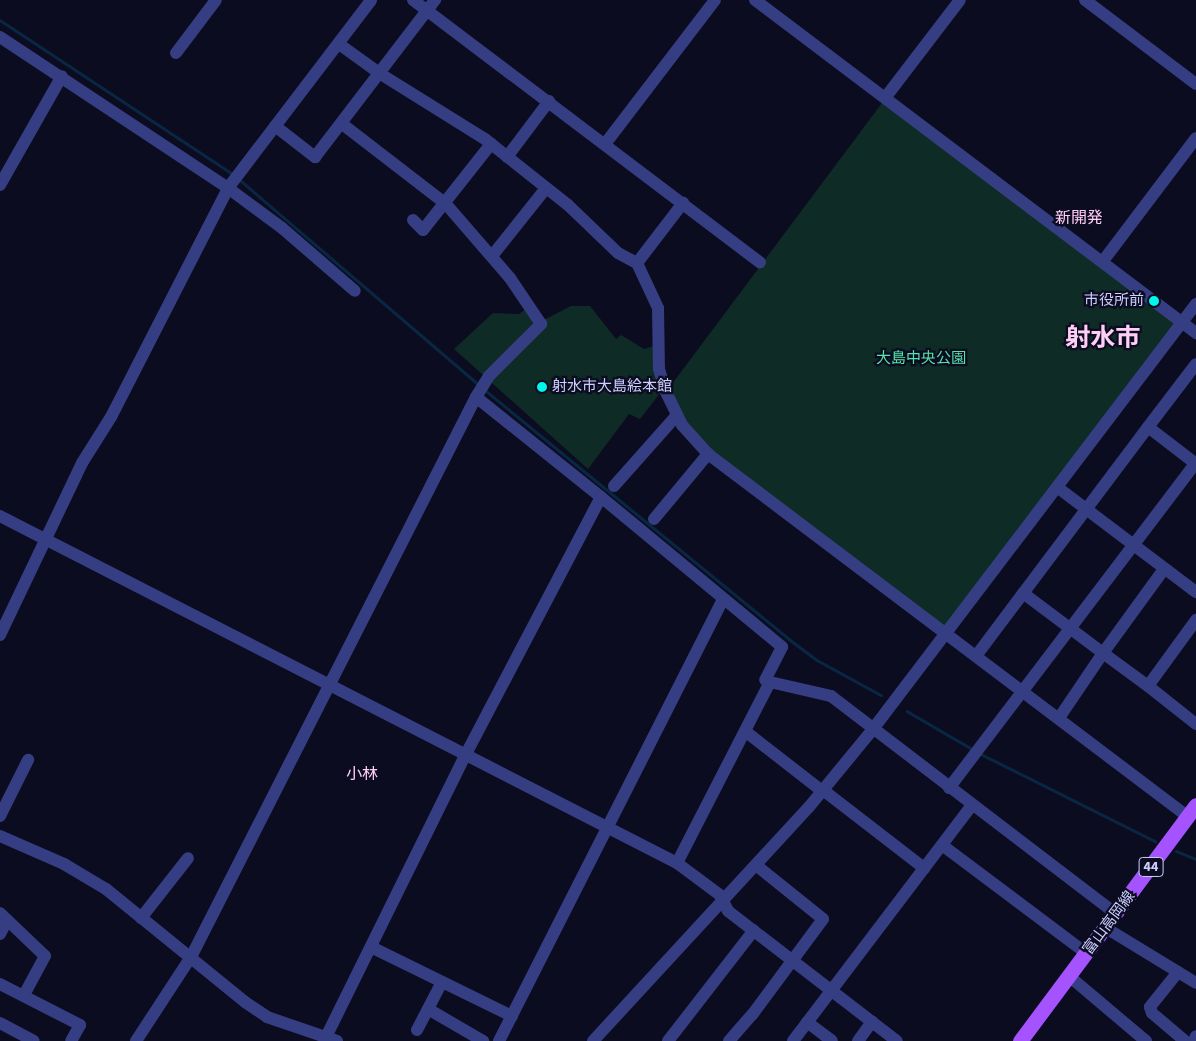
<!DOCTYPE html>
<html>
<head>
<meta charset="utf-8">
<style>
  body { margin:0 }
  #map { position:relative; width:1196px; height:1041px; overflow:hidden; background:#0c0c21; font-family:"Source Sans 3","Noto Sans JP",sans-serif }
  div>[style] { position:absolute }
  .green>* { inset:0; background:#0f2b26 }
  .stream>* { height:2.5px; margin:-1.25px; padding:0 1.25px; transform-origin:1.25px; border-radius:1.25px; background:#092743 }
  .minor>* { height:12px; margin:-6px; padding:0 6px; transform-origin:6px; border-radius:6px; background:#353e82 }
  .major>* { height:15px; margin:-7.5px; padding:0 7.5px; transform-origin:7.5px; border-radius:7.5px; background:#a453ff }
  .dots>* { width:14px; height:14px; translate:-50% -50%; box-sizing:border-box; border:2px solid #0c0c21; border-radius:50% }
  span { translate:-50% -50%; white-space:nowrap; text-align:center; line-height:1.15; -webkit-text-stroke:4.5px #0c0c21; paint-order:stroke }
  .shield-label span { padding:1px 4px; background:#0c0c21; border:1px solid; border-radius:4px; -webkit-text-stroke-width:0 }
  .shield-label { font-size:14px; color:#ccceff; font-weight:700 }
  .poi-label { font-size:15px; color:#ccceff }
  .right { translate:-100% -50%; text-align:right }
  .left { translate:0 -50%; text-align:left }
  .park-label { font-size:15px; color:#53e4a9 }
  .street-label { font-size:15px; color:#ccceff }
  .neighbourhood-label { font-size:16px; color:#ffcef5 }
  .town-label { font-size:25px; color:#ffcef5; font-weight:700 }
</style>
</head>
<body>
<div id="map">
  <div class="green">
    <div style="clip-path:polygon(885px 99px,1181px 323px,945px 632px,696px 442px,666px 392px)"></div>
    <div style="clip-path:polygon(571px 306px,590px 306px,616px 339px,621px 335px,644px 349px,654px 346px,661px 392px,640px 419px,629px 414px,588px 469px,454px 349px,493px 313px,519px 314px,526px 309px,536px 324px)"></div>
  </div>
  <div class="stream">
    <div style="left:0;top:20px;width:281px;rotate:33.5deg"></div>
    <div style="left:240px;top:180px;width:315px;rotate:40.6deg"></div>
    <div style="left:485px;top:390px;width:393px;rotate:39.3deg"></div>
    <div style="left:789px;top:639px;width:35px;rotate:37deg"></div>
    <div style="left:817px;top:660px;width:73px;rotate:28.7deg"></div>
    <div style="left:907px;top:711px;width:75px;rotate:30.3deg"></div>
    <div style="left:981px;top:754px;width:195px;rotate:26.6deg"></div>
    <div style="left:1176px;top:851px;width:22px;rotate:22deg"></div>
  </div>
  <div class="minor">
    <div style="left:413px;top:0;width:435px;rotate:37.1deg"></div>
    <div style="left:755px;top:0;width:553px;rotate:37.06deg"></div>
    <div style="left:1085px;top:0;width:139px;rotate:37.1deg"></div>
    <div style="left:0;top:37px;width:273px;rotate:33.5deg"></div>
    <div style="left:228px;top:188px;width:67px;rotate:36.5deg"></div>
    <div style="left:282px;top:228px;width:96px;rotate:40.8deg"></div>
    <div style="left:339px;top:44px;width:49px;rotate:35.9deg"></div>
    <div style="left:379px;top:73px;width:125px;rotate:31.9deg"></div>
    <div style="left:485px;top:139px;width:106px;rotate:38.5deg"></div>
    <div style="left:568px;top:205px;width:69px;rotate:43.8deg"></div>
    <div style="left:618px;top:253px;width:21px;rotate:28deg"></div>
    <div style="left:637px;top:263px;width:50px;rotate:65deg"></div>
    <div style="left:658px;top:308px;width:61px;rotate:89.1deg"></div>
    <div style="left:659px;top:369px;width:24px;rotate:73deg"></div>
    <div style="left:666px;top:392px;width:37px;rotate:64deg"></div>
    <div style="left:682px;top:425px;width:39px;rotate:48deg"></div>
    <div style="left:708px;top:454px;width:600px;rotate:37.08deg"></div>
    <div style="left:176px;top:53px;width:66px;rotate:-53deg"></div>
    <div style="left:885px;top:98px;width:123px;rotate:-52.6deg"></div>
    <div style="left:275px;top:126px;width:51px;rotate:37.8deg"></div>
    <div style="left:315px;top:157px;width:198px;rotate:-52.6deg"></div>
    <div style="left:605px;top:144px;width:181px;rotate:-52.6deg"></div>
    <div style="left:507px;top:157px;width:70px;rotate:-53.1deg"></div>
    <div style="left:0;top:185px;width:125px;rotate:-60.4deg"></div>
    <div style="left:413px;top:220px;width:14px;rotate:45deg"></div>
    <div style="left:423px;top:230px;width:110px;rotate:-51.7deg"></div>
    <div style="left:492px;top:256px;width:87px;rotate:-51.5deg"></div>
    <div style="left:1103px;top:261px;width:154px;rotate:-52.9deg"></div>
    <div style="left:637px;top:263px;width:76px;rotate:-52.5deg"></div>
    <div style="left:476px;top:397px;width:160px;rotate:38.7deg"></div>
    <div style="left:1148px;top:427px;width:79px;rotate:-52.7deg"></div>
    <div style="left:614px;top:486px;width:95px;rotate:-48.4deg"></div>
    <div style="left:1057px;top:487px;width:174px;rotate:37.1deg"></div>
    <div style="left:0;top:516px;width:761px;rotate:27.14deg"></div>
    <div style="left:677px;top:863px;width:54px;rotate:36.7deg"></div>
    <div style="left:720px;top:895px;width:18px;rotate:63deg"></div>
    <div style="left:728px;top:911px;width:213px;rotate:37.6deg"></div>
    <div style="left:654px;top:519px;width:85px;rotate:-50.3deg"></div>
    <div style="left:1023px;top:593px;width:100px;rotate:36.9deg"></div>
    <div style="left:1103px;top:653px;width:104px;rotate:-54deg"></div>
    <div style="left:0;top:635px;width:191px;rotate:-64.5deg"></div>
    <div style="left:82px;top:463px;width:54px;rotate:-57.8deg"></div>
    <div style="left:111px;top:417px;width:257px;rotate:-62.9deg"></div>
    <div style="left:228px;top:188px;width:236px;rotate:-52.7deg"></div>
    <div style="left:976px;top:656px;width:286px;rotate:-53.1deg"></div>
    <div style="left:1148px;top:427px;width:59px;rotate:37.5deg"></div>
    <div style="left:1148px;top:686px;width:61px;rotate:38.4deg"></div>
    <div style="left:1059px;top:718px;width:78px;rotate:-55.9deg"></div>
    <div style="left:1103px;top:653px;width:56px;rotate:36.3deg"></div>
    <div style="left:1148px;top:686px;width:82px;rotate:-54deg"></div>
    <div style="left:745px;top:731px;width:98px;rotate:37.9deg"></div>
    <div style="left:949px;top:788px;width:409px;rotate:-52.8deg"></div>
    <div style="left:823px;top:790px;width:128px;rotate:37.7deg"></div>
    <div style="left:0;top:816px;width:63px;rotate:-63.4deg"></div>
    <div style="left:0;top:836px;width:70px;rotate:23.6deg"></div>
    <div style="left:64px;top:864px;width:49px;rotate:30.8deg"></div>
    <div style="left:106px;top:889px;width:179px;rotate:39.1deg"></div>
    <div style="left:245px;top:1002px;width:27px;rotate:34deg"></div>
    <div style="left:267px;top:1017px;width:74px;rotate:18.9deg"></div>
    <div style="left:942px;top:845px;width:180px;rotate:36.9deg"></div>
    <div style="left:677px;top:863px;width:203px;rotate:-62.8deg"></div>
    <div style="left:770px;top:682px;width:63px;rotate:12.9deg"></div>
    <div style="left:831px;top:696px;width:359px;rotate:37.4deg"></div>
    <div style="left:0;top:913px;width:62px;rotate:43.7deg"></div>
    <div style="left:45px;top:956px;width:44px;rotate:118.3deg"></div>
    <div style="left:141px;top:918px;width:76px;rotate:-51.9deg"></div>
    <div style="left:1106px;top:928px;width:105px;rotate:31.4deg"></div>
    <div style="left:0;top:934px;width:16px;rotate:-63deg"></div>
    <div style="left:371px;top:947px;width:157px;rotate:26.1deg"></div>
    <div style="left:1178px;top:972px;width:45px;rotate:128.7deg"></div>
    <div style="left:1150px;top:1007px;width:6px;rotate:72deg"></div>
    <div style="left:1152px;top:1013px;width:43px;rotate:40.3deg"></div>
    <div style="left:1069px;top:976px;width:101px;rotate:40.2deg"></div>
    <div style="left:0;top:984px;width:90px;rotate:27.1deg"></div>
    <div style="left:80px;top:1025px;width:18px;rotate:119deg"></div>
    <div style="left:428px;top:1009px;width:64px;rotate:30.2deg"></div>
    <div style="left:807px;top:1022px;width:31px;rotate:37deg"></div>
    <div style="left:0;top:1023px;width:38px;rotate:28deg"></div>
    <div style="left:417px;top:1030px;width:54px;rotate:-62.5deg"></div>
    <div style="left:326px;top:1037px;width:316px;rotate:-63.7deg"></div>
    <div style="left:466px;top:754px;width:290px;rotate:-62.3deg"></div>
    <div style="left:601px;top:497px;width:235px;rotate:39.6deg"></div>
    <div style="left:782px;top:647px;width:37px;rotate:117deg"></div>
    <div style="left:136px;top:1041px;width:100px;rotate:-56.8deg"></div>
    <div style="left:191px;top:957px;width:628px;rotate:-63.03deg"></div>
    <div style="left:476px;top:397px;width:25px;rotate:-58deg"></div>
    <div style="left:489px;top:376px;width:74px;rotate:-45deg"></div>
    <div style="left:541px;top:324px;width:55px;rotate:-124deg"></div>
    <div style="left:510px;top:278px;width:98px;rotate:-130.9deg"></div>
    <div style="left:446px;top:204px;width:131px;rotate:-142.4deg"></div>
    <div style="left:499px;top:1041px;width:495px;rotate:-63.1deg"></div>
    <div style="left:593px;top:1041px;width:318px;rotate:-47.3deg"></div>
    <div style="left:809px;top:807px;width:101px;rotate:-50.6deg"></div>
    <div style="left:873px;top:729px;width:534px;rotate:-52.77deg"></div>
    <div style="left:668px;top:1041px;width:140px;rotate:-52.2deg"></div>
    <div style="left:729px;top:1041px;width:35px;rotate:-49deg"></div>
    <div style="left:752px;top:1015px;width:119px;rotate:-53.5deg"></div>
    <div style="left:823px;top:919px;width:85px;rotate:-141.2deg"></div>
    <div style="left:793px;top:1041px;width:296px;rotate:-52.8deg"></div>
    <div style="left:858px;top:1041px;width:24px;rotate:-54deg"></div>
    <div style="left:1194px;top:1041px;width:5px;rotate:-68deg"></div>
  </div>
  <div class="major">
    <div style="left:1020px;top:1041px;width:294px;rotate:-53.3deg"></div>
  </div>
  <div class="dots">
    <div style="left:1154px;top:301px;background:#00f7e9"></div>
    <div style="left:542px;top:387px;background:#00f7e9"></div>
  </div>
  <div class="shield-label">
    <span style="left:1151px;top:867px">44</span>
  </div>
  <div class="poi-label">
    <span class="right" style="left:1144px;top:301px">市役所前</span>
    <span class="left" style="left:552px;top:387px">射水市大島絵本館</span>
  </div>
  <div class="park-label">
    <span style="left:921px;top:359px">大島中央公園</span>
  </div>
  <div class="street-label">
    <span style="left:1109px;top:923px;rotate:-53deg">富山高岡線</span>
  </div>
  <div class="neighbourhood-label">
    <span style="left:1079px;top:218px">新開発</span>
    <span style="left:362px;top:774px">小林</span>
  </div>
  <div class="town-label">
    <span style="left:1103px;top:338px">射水市</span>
  </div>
</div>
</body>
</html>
